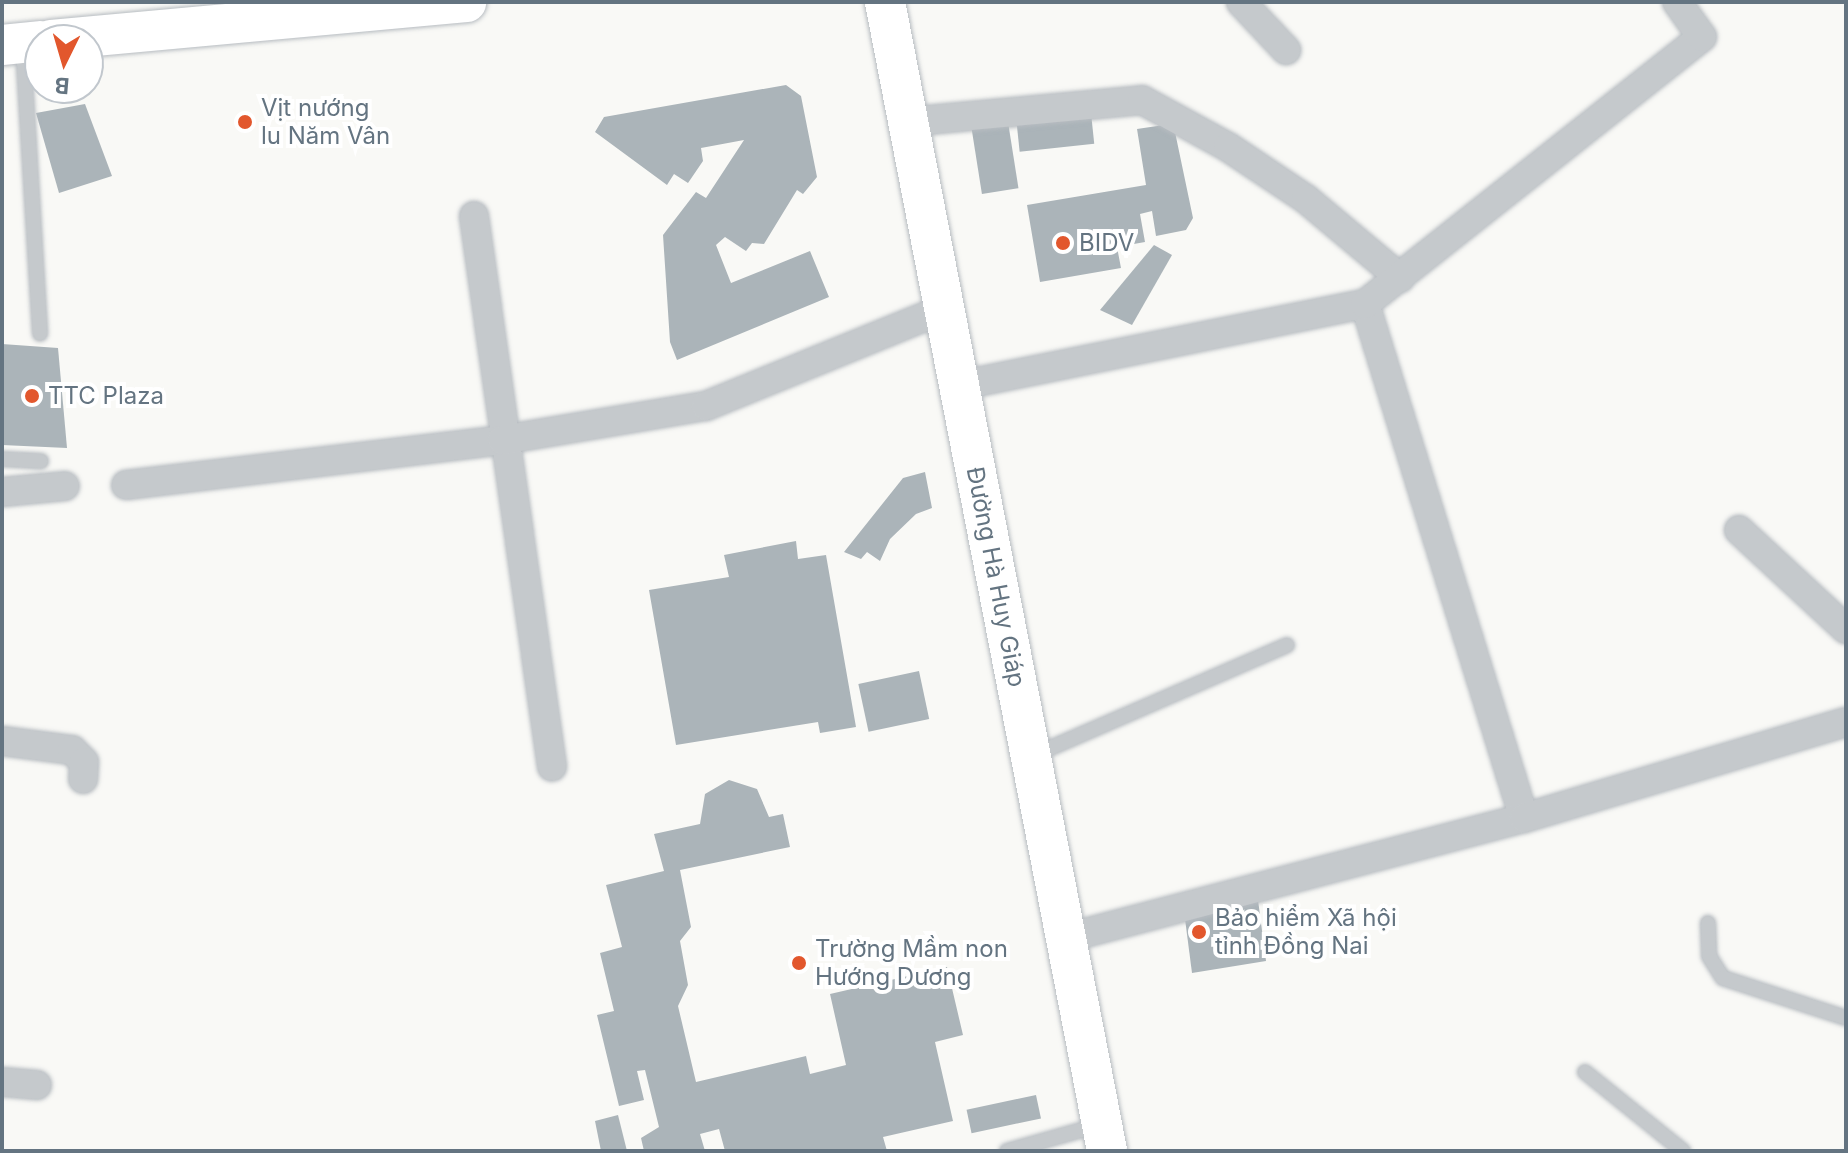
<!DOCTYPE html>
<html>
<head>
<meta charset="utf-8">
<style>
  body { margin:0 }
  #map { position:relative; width:1848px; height:1153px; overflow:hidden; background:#f9f9f6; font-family:Inter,sans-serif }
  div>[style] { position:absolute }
  .building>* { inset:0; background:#abb4b9; transform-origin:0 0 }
  .roads { filter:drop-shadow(0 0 2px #b7bcc1) drop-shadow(0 0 2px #b7bcc1) }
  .service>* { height:14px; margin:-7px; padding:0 7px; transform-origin:7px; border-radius:7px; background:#c5c9cc }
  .minor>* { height:28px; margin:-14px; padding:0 14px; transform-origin:14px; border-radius:14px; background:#c5c9cc }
  .secondary>* { height:40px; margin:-20px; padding:0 20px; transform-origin:20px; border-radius:20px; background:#fff }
  .dots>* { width:22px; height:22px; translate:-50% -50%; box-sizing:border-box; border:4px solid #fff; border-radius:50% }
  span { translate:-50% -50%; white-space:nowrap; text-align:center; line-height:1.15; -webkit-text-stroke:8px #fff; paint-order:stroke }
  .poi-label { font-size:24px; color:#647481 }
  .left { translate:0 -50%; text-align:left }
  .street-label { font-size:24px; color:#647481 }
  .frame { position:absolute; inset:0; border:4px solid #647481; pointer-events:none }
  .north { position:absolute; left:24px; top:24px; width:80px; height:80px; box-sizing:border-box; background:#fff; border:2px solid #c1c7cd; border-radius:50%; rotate:185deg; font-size:22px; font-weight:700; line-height:32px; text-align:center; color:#647481 }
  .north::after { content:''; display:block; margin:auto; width:28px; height:36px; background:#e2572d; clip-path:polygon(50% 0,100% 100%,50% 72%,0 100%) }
</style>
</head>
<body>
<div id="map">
  <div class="building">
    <div style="clip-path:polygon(786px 85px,801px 96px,817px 177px,803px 194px,797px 190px,764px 244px,752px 243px,746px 251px,725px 237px,716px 245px,731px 283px,810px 251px,829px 297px,677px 360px,670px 342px,663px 235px,696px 192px,706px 198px,744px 140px,701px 148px,703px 161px,688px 183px,674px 174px,667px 185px,595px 132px,604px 117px)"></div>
    <div style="clip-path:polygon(85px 104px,112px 176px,59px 193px,36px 113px)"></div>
    <div style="left:1091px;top:113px;width:31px;height:75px;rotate:84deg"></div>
    <div style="left:1008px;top:122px;width:67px;height:37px;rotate:81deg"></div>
    <div style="clip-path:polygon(1164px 125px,1175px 132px,1193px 218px,1186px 230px,1156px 236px,1152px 211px,1140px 214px,1145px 242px,1117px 247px,1121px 268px,1040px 282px,1027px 205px,1146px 185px,1137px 129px)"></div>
    <div style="clip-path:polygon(1154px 245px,1172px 255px,1132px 325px,1100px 310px)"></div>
    <div style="clip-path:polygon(2px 344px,58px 348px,67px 448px,2px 445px)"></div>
    <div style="clip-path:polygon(925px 472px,932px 508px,916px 514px,890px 539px,880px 561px,867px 552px,861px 559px,844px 552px,903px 478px)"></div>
    <div style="clip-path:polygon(796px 541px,798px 559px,826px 555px,856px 727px,820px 733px,818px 722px,676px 745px,649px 590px,729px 577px,724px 555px)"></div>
    <div style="left:919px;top:671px;width:49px;height:62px;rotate:78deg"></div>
    <div style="clip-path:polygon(729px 780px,757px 789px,769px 817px,783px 814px,790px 847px,680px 870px,691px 927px,680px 941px,688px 985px,678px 1006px,696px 1082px,806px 1056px,810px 1074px,846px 1065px,830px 994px,947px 967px,963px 1035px,935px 1042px,953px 1121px,883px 1137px,887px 1151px,725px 1151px,719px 1129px,700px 1134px,705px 1151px,644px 1151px,641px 1138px,659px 1127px,645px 1070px,637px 1071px,644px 1100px,619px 1106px,597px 1015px,614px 1011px,600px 953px,622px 947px,606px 885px,664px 871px,654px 834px,700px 824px,705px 794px)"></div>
    <div style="clip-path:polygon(1258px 900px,1266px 961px,1192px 973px,1185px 919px)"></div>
    <div style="left:1036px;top:1095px;width:24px;height:71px;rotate:78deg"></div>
    <div style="clip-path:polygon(618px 1115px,627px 1151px,601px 1151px,595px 1121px)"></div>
  </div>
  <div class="roads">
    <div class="service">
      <div style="left:23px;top:46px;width:288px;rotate:86.6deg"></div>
      <div style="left:2px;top:459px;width:39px;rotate:3deg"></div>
      <div style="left:1032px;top:756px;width:278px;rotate:-23.5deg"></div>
      <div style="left:1708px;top:923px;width:33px;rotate:88deg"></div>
      <div style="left:1709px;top:956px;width:26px;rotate:58deg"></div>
      <div style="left:1723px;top:978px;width:129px;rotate:18deg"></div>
      <div style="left:1585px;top:1072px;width:126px;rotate:38.9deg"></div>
      <div style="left:1007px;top:1151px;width:96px;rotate:-15.8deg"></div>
    </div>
    <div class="minor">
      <div style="left:1241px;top:2px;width:66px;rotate:46.8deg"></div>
      <div style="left:906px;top:122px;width:237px;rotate:-5.3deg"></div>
      <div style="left:1142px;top:100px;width:98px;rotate:28.7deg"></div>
      <div style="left:1228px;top:147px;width:94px;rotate:33.7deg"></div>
      <div style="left:1306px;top:199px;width:123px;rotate:40deg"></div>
      <div style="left:474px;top:216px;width:556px;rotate:81.94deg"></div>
      <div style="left:1365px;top:304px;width:538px;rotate:72.81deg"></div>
      <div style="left:957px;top:386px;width:416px;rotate:-11.4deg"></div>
      <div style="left:1365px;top:304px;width:430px;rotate:-38.4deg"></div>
      <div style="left:1702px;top:37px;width:43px;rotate:-125.5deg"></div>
      <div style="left:126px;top:485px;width:379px;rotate:-6.8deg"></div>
      <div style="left:502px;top:440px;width:207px;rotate:-9.5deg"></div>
      <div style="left:706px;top:406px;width:254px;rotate:-22.2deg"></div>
      <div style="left:2px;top:492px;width:63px;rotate:-5.4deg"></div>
      <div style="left:1739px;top:530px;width:146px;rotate:42.8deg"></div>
      <div style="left:2px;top:741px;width:71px;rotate:7.3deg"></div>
      <div style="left:72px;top:750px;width:17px;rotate:45deg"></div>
      <div style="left:84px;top:762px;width:17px;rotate:93deg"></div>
      <div style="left:1066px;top:938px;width:473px;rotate:-14.7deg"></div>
      <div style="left:1524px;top:818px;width:336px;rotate:-16.6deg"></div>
      <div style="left:2px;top:1082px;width:35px;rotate:5deg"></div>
    </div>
    <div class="secondary">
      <div style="left:885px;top:2px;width:1170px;rotate:79.06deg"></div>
      <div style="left:51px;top:40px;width:417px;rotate:-5.2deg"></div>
      <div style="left:2px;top:45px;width:38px;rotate:-6deg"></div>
    </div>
  </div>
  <div class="dots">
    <div style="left:245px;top:122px;background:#e2572d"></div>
    <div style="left:1063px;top:243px;background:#e2572d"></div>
    <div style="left:32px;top:396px;background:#e2572d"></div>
    <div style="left:1199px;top:932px;background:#e2572d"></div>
    <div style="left:799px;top:963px;background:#e2572d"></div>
  </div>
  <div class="poi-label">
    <span class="left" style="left:261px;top:122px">Vịt nướng<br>lu Năm Vân</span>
    <span class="left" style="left:1079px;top:243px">BIDV</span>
    <span class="left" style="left:48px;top:396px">TTC Plaza</span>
    <span class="left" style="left:1215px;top:932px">Bảo hiểm Xã hội<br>tỉnh Đồng Nai</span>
    <span class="left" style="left:815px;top:963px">Trường Mầm non<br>Hướng Dương</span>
  </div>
  <div class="street-label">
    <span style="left:996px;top:577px;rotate:79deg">Đường Hà Huy Giáp</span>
  </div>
  <div class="frame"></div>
  <div class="north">B</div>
</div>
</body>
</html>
